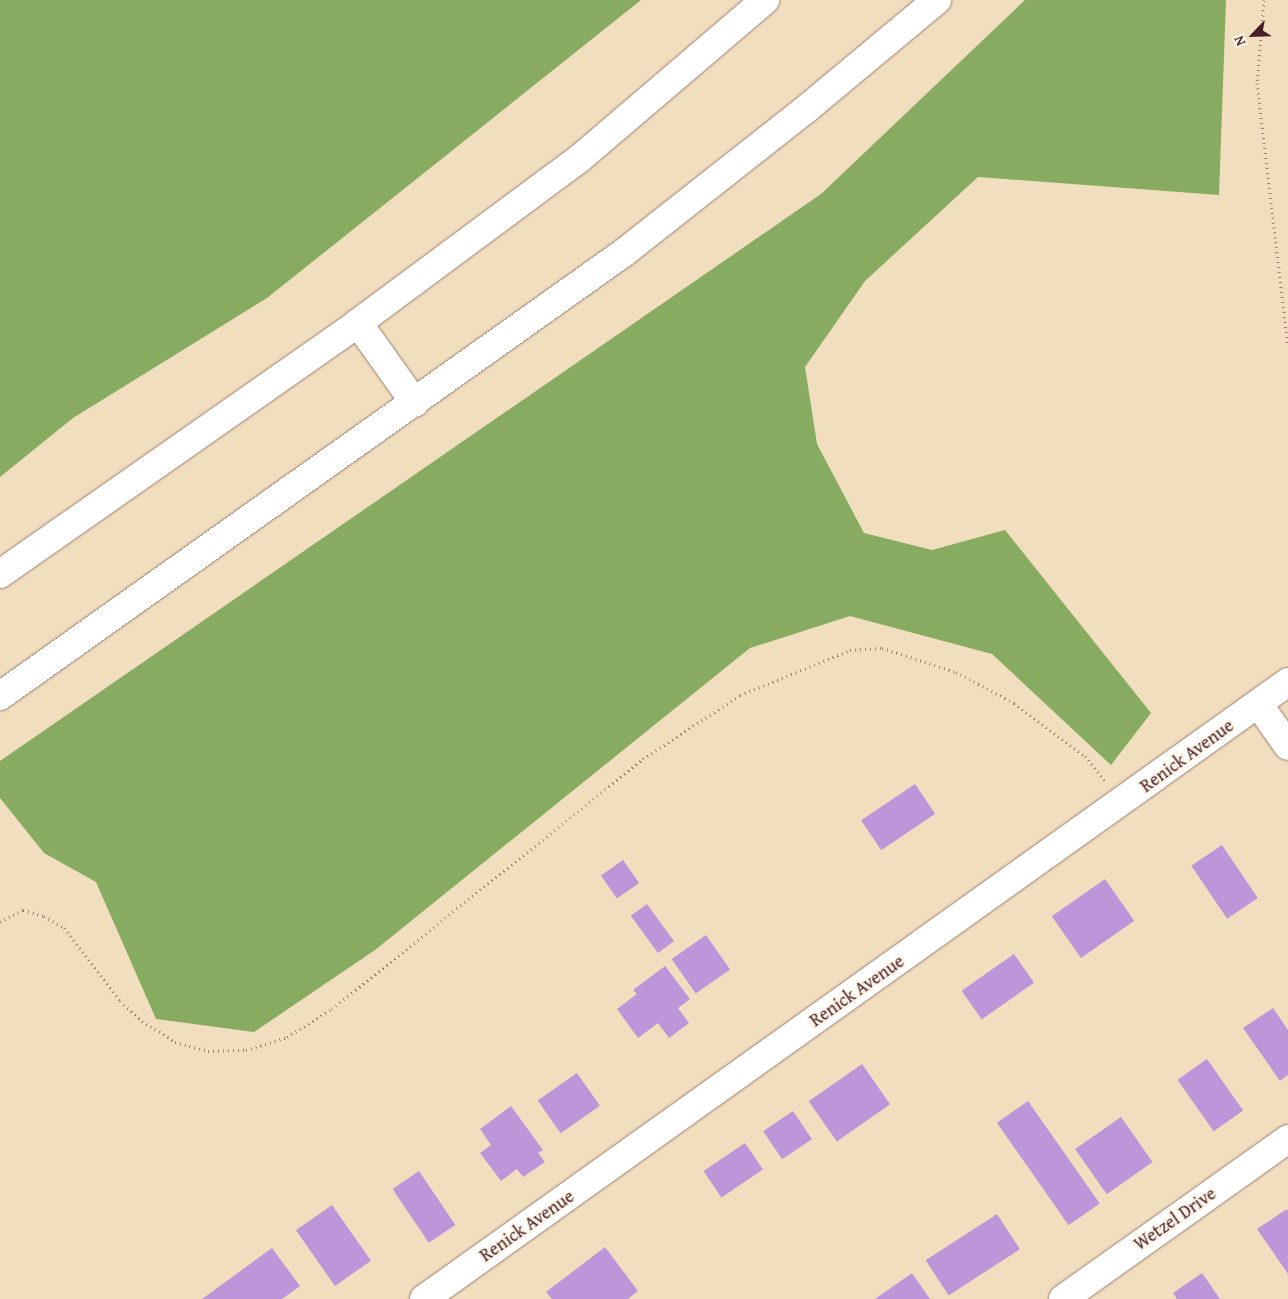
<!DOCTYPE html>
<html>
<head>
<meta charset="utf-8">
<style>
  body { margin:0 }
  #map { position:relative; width:1288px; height:1299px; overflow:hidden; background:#f1debe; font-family:"Gentium Book Plus",serif }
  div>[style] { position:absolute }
  .forest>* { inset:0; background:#87ab60 }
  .building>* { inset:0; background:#bd96da; transform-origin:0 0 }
  .path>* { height:3px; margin-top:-1.5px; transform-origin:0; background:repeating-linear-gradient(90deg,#9e7e74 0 1px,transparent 0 5px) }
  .roads { filter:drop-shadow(0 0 1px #9e7e74) drop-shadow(0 0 1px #9e7e74) }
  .minor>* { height:28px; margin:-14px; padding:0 14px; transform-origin:14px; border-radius:14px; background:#fff }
  .highway>* { height:28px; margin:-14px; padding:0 14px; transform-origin:14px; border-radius:14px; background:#fff }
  span { translate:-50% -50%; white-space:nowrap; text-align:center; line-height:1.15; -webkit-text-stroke:4px #fcf5e5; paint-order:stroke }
  .street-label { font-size:18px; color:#4a1f2b }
  .north { position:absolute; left:1228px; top:10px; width:50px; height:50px; -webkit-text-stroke:4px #fcf5e5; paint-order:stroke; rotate:246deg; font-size:14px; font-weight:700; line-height:20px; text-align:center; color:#4a1f2b }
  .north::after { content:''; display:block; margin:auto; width:18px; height:22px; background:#4a1f2b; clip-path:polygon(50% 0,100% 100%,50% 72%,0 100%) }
</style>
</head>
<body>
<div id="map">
  <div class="forest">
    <div style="clip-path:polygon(0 0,641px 0,267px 298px,73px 418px,0 477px)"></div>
    <div style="clip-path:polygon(1025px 0,1226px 0,1219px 195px,978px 177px,865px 281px,805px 367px,817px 444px,864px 533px,932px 550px,1005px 530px,1151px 713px,1111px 765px,992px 654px,850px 616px,750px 648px,375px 950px,254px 1032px,156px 1019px,96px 882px,44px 853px,0 798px,0 761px,821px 194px)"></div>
  </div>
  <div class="building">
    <div style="left:915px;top:784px;width:36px;height:65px;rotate:56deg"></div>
    <div style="left:1222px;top:845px;width:64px;height:37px;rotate:56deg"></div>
    <div style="left:623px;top:860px;width:28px;height:27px;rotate:55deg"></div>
    <div style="left:1105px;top:879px;width:51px;height:65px;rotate:55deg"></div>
    <div style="left:647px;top:904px;width:46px;height:20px;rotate:54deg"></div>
    <div style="left:706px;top:935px;width:42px;height:42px;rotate:55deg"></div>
    <div style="left:1014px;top:954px;width:35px;height:64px;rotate:55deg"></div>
    <div style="clip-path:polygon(665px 966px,690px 999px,678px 1008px,689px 1023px,669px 1038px,658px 1023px,638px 1038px,617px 1009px,637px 994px,633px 990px)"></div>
    <div style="clip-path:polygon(1273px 1008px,1288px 1030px,1288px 1075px,1280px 1081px,1243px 1028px)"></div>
    <div style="left:1207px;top:1059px;width:63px;height:36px;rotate:55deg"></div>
    <div style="left:862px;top:1064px;width:49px;height:65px;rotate:55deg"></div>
    <div style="left:577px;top:1073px;width:40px;height:48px;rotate:55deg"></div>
    <div style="left:1028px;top:1101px;width:125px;height:38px;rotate:55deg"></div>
    <div style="clip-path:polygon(511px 1106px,543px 1150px,538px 1153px,545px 1162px,523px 1177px,517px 1169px,501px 1181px,480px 1153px,491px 1145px,480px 1129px)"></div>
    <div style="left:793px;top:1111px;width:34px;height:36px;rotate:56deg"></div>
    <div style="left:1121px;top:1117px;width:55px;height:56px;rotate:55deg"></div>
    <div style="left:745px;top:1143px;width:32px;height:50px;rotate:56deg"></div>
    <div style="left:419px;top:1171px;width:65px;height:32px;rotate:56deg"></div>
    <div style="left:332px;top:1205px;width:68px;height:44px;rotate:55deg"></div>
    <div style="clip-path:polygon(1287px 1209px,1288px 1211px,1288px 1274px,1257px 1229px)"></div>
    <div style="left:997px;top:1214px;width:42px;height:85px;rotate:57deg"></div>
    <div style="clip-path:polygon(605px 1247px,638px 1291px,628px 1299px,552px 1299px,546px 1292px)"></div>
    <div style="clip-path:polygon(272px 1248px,300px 1286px,282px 1299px,202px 1299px)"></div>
    <div style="clip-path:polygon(912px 1273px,930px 1299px,875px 1299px)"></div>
    <div style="clip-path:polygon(1202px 1273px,1220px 1299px,1177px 1299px,1173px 1293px)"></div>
  </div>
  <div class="path">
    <div style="left:1264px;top:0;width:83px;rotate:94.8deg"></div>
    <div style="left:1257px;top:83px;width:265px;rotate:83.3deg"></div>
    <div style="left:0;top:922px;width:26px;rotate:-28deg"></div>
    <div style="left:23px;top:910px;width:22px;rotate:16deg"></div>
    <div style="left:44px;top:916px;width:23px;rotate:31deg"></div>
    <div style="left:64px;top:928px;width:92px;rotate:52.5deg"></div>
    <div style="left:120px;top:1001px;width:30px;rotate:42deg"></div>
    <div style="left:142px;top:1021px;width:39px;rotate:32deg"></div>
    <div style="left:175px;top:1042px;width:34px;rotate:15deg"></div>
    <div style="left:208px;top:1051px;width:38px;rotate:-2deg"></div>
    <div style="left:246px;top:1050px;width:43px;rotate:-17.6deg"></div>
    <div style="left:287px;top:1037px;width:53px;rotate:-31.9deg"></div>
    <div style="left:332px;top:1009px;width:399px;rotate:-38.8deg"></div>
    <div style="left:643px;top:759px;width:116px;rotate:-33.4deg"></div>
    <div style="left:740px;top:695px;width:119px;rotate:-22.2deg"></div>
    <div style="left:850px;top:650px;width:32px;rotate:-4deg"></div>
    <div style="left:882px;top:648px;width:78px;rotate:18deg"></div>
    <div style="left:956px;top:672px;width:66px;rotate:28.1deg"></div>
    <div style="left:1014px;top:703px;width:89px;rotate:36.7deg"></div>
    <div style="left:1085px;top:756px;width:31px;rotate:52deg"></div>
  </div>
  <div class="roads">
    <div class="minor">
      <div style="left:358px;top:323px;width:98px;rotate:54.5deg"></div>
      <div style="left:1259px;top:705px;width:50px;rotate:54.7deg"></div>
      <div style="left:424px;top:1299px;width:1062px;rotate:-35.53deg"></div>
      <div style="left:1063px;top:1299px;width:276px;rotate:-35.4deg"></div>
    </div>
    <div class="highway">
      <div style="left:0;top:574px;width:437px;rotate:-35deg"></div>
      <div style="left:358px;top:323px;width:275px;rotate:-36.6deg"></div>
      <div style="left:579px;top:159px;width:245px;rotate:-40.5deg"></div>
      <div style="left:0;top:696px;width:763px;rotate:-35.4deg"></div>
      <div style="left:622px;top:254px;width:233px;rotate:-38.2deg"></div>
      <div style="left:805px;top:110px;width:172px;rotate:-39.8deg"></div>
    </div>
  </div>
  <div class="street-label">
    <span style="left:1187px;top:756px;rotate:-36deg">Renick Avenue</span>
    <span style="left:857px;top:991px;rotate:-35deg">Renick Avenue</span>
    <span style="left:1175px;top:1219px;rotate:-35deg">Wetzel Drive</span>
    <span style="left:527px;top:1226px;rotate:-35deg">Renick Avenue</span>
  </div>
  <div class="north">N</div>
</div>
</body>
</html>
